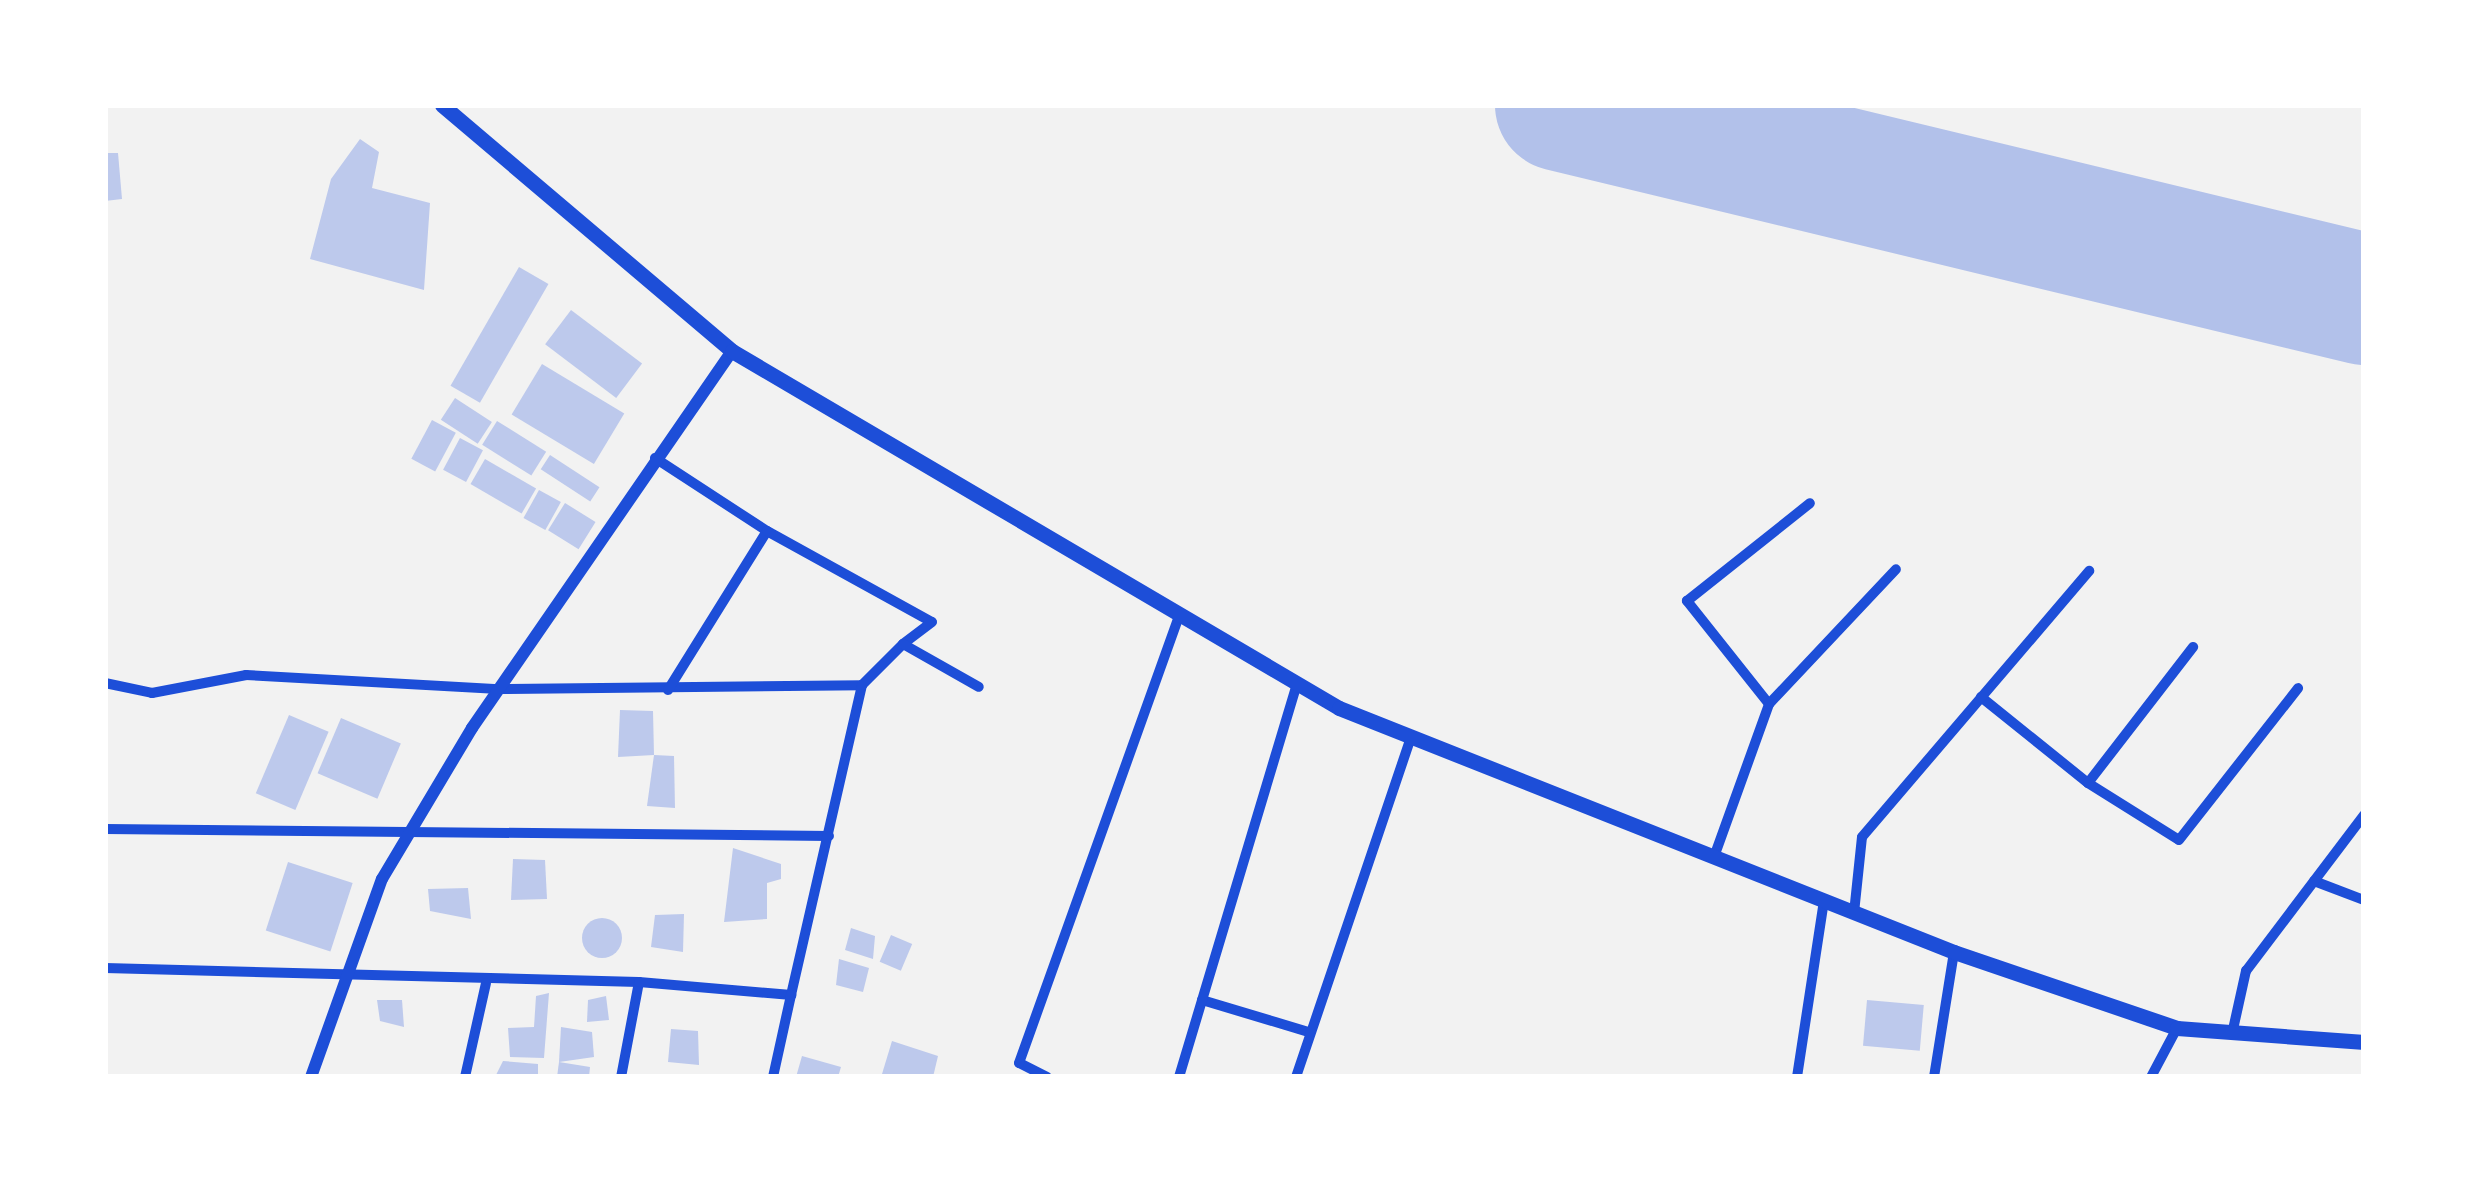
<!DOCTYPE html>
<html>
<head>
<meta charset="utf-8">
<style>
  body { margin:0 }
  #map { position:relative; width:2469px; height:1182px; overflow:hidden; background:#f2f2f2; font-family:Overpass,sans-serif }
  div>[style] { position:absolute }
  .taxiway>* { height:52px; margin:-26px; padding:0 26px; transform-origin:26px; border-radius:26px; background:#b2c1ea }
  .runway>* { height:132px; margin:-66px; padding:0 66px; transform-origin:66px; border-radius:66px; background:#b2c1ea }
  .building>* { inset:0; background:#bdc9ec; transform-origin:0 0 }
  .round { border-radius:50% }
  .minor>* { height:10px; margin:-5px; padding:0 5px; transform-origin:5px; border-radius:5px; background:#1d4ed8 }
  .tertiary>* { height:12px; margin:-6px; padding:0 6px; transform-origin:6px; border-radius:6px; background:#1d4ed8 }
  .secondary>* { height:15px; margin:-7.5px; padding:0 7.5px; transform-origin:7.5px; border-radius:7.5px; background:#1d4ed8 }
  span { translate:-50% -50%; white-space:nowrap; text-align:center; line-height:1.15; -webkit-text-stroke:8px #fff; paint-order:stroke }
  .frame { position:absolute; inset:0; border:108px solid #fff; pointer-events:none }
</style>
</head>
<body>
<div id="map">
  <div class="taxiway">
    <div style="left:1594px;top:105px;width:12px;rotate:55deg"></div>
  </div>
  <div class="runway">
    <div style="left:1561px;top:105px;width:826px;rotate:13.58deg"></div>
  </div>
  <div class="building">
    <div style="clip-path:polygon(360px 139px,379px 152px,372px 188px,430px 203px,424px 290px,310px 259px,331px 179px)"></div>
    <div style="clip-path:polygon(105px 153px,118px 153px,122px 199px,105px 201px)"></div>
    <div style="left:519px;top:267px;width:34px;height:137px;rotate:30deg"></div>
    <div style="left:571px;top:310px;width:89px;height:43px;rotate:37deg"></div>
    <div style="left:542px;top:364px;width:96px;height:59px;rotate:31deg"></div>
    <div style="left:455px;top:398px;width:44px;height:26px;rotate:33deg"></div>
    <div style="left:432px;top:420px;width:27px;height:44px;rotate:28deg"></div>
    <div style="left:497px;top:421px;width:58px;height:28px;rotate:32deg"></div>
    <div style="left:460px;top:438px;width:26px;height:36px;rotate:28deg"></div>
    <div style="left:550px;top:455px;width:59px;height:17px;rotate:33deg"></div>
    <div style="left:485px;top:459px;width:59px;height:29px;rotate:30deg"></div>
    <div style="left:539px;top:490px;width:25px;height:32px;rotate:29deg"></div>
    <div style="left:565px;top:503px;width:36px;height:32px;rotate:32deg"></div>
    <div style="clip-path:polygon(620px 710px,653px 711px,654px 755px,618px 757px)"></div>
    <div style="left:289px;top:715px;width:43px;height:85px;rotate:23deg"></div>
    <div style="left:341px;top:718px;width:65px;height:60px;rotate:23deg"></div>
    <div style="clip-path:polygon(654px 755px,674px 756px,675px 808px,647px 806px)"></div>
    <div style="clip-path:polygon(733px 848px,781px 864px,781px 879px,767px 883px,767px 919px,724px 922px)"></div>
    <div style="clip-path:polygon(513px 859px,545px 860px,547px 899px,511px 900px)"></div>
    <div style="left:288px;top:862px;width:68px;height:72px;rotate:18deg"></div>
    <div style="clip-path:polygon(468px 888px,471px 919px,430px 911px,428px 889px)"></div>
    <div style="clip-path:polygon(684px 914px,683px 952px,651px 947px,655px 915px)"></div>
    <div class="round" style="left:582px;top:918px;width:40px;height:40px"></div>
    <div style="clip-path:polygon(851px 928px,875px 936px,873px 959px,845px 950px)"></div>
    <div style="left:891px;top:935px;width:23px;height:29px;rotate:23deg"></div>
    <div style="clip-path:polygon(839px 959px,869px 968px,863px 992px,836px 985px)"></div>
    <div style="clip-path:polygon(549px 993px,544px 1058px,510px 1057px,508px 1028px,534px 1027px,536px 996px)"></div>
    <div style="clip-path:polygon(606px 996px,609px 1020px,587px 1022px,588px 1000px)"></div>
    <div style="clip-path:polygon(377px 1000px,402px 1000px,404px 1027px,380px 1021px)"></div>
    <div style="left:1867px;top:1000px;width:57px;height:46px;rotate:5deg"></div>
    <div style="clip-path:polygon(561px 1027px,592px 1032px,594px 1057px,559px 1062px)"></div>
    <div style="clip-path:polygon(671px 1029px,698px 1031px,699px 1065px,668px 1062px)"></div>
    <div style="clip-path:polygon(892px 1041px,938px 1056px,933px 1077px,882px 1074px)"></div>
    <div style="clip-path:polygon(802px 1056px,841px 1067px,838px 1077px,796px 1077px)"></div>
    <div style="clip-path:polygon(503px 1061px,538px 1064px,538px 1077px,495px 1077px)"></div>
    <div style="clip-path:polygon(559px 1062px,590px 1067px,589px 1077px,557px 1077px)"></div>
  </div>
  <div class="minor">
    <div style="left:655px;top:458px;width:134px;rotate:33.1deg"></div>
    <div style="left:105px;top:683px;width:48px;rotate:12deg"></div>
    <div style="left:152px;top:693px;width:96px;rotate:-10.8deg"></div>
    <div style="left:246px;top:675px;width:253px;rotate:3.2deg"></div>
    <div style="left:499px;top:689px;width:363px;rotate:-0.6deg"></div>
    <div style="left:668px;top:690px;width:187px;rotate:-58.1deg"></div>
    <div style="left:767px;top:531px;width:188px;rotate:28.9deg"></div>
    <div style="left:932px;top:622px;width:36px;rotate:143deg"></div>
    <div style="left:1981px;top:697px;width:137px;rotate:38.8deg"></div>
    <div style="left:2088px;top:783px;width:107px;rotate:32.1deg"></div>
    <div style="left:2179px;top:840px;width:193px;rotate:-51.9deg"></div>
    <div style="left:1769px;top:704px;width:132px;rotate:-128.5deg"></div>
    <div style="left:1687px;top:601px;width:157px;rotate:-38.5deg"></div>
    <div style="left:2088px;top:783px;width:172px;rotate:-52.3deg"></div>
    <div style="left:105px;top:829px;width:724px;rotate:0.55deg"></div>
    <div style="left:1714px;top:857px;width:163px;rotate:-70.2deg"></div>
    <div style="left:1769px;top:704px;width:185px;rotate:-46.7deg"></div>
    <div style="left:2314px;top:881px;width:53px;rotate:20.8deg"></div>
    <div style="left:1854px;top:913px;width:76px;rotate:-84deg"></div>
    <div style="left:1862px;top:837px;width:350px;rotate:-49.5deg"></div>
    <div style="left:105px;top:968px;width:534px;rotate:1.5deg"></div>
    <div style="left:639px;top:982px;width:97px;rotate:100.7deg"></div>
    <div style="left:639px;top:982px;width:153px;rotate:4.9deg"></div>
    <div style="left:791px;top:995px;width:318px;rotate:-77.1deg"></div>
    <div style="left:862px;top:685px;width:58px;rotate:-45deg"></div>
    <div style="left:903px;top:644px;width:87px;rotate:29.5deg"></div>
    <div style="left:1202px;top:1000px;width:112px;rotate:16.7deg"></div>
    <div style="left:2232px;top:1034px;width:65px;rotate:-77.5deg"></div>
    <div style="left:2246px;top:971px;width:196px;rotate:-52.9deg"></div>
    <div style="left:465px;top:1077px;width:96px;rotate:-77.4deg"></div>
    <div style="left:773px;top:1077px;width:84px;rotate:-77.6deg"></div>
    <div style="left:1047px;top:1077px;width:31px;rotate:-153deg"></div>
    <div style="left:1019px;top:1063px;width:477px;rotate:-70.3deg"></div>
    <div style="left:1179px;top:1077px;width:411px;rotate:-73.3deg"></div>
    <div style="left:1296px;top:1077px;width:359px;rotate:-71.3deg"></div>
    <div style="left:1797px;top:1077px;width:178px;rotate:-81.3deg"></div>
    <div style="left:1934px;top:1077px;width:127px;rotate:-80.9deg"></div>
    <div style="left:2151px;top:1077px;width:55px;rotate:-62deg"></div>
  </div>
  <div class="tertiary">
    <div style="left:311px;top:1077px;width:210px;rotate:-70.3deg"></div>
    <div style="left:382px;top:879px;width:176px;rotate:-59.2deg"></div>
    <div style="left:472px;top:728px;width:458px;rotate:-55.4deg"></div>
  </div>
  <div class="secondary">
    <div style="left:442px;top:105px;width:380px;rotate:40.3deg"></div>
    <div style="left:732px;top:351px;width:704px;rotate:30.46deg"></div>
    <div style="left:1339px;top:708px;width:662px;rotate:21.64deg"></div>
    <div style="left:1954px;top:952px;width:236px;rotate:18.8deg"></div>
    <div style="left:2177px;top:1028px;width:188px;rotate:4.3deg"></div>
  </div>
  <div class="frame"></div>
</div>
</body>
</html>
